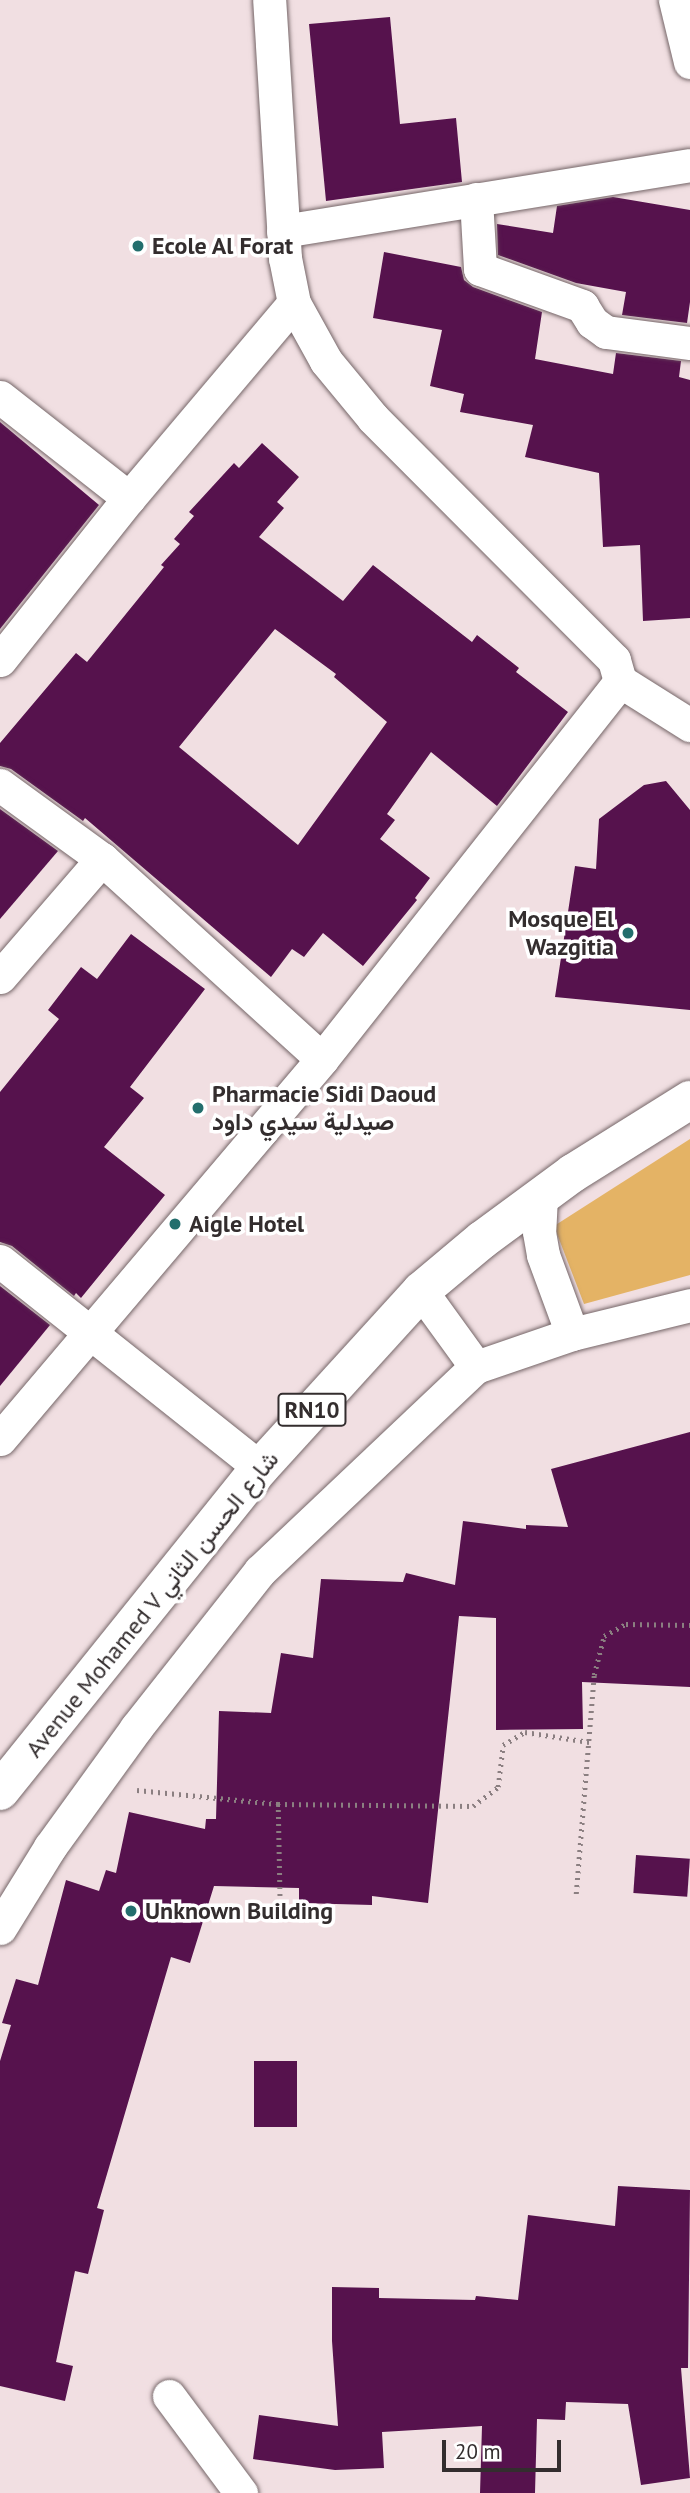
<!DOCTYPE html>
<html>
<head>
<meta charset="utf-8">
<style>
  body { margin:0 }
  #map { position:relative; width:690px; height:2493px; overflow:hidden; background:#f1dfe2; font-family:"PT Sans",Vazirmatn,sans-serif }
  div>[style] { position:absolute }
  .green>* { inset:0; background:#e4b365 }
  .building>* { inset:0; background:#56124d; transform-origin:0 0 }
  .path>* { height:4.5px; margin-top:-2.25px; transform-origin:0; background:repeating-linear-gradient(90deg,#8b7f81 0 2px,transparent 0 7px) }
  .roads { filter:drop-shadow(0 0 2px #756668) drop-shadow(0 0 2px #756668) }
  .minor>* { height:33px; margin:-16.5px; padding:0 16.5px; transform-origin:16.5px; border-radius:16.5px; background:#fff }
  .primary>* { height:38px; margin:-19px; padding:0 19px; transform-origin:19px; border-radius:19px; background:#fff }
  .dots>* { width:19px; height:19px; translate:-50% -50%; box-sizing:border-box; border:4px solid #fff; border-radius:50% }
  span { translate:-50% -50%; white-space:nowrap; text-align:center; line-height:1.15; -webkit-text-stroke:7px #fff; paint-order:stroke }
  .shield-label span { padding:2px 5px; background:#fff; border:2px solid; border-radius:5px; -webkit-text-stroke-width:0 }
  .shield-label { font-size:23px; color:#332d2e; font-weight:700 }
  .poi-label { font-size:24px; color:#332d2e; font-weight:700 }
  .left { translate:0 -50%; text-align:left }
  .right { translate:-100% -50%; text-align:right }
  .street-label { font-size:24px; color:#332d2e }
  .scale { position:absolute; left:442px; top:2440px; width:119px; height:32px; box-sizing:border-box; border:4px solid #332d2e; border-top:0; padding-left:9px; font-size:21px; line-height:24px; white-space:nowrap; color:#332d2e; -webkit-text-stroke:5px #fff; paint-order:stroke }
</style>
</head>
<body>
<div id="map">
  <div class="green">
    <div style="clip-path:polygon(690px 1139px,690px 1275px,584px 1304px,554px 1226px)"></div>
  </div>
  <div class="building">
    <div style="clip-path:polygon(390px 17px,400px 124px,456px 118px,462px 182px,326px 201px,309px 24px)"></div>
    <div style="clip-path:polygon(613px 197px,690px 210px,690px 302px,687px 323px,622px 315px,626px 292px,576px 283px,498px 255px,497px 224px,553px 233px,557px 206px)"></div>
    <div style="clip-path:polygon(384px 252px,461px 267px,464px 280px,473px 287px,542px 312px,535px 359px,613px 374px,616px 353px,681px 361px,679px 377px,690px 380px,690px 618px,643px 621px,640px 545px,603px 547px,599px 473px,525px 457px,533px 425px,460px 412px,464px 394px,430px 386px,442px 330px,373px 318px)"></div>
    <div style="clip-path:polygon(0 422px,99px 505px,0 629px)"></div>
    <div style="clip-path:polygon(evenodd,262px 443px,299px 477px,277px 502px,284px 508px,259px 537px,343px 601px,373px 565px,472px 642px,477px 635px,519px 668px,516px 672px,568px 712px,497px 806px,431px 752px,387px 814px,395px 820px,380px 839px,430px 878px,415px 898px,417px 900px,363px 966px,323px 933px,304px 957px,292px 949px,271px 977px,85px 818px,83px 821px,11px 769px,0 766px,0 743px,76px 653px,87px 662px,164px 567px,161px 565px,180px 544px,174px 539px,194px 516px,189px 512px,234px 463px,239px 468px,262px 443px,275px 629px,336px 674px,334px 677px,387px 722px,298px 845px,179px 747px,275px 629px)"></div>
    <div style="clip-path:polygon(666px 781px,690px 810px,690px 1010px,555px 997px,575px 866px,596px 869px,599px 819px,644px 785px)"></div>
    <div style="clip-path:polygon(0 809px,58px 851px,0 919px)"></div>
    <div style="clip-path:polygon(131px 934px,205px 989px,130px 1087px,144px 1098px,104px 1147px,165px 1195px,81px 1298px,76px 1293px,74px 1296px,12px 1246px,0 1242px,0 1092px,59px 1019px,48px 1010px,81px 967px,97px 979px)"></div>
    <div style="clip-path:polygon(0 1286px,50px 1325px,0 1386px)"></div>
    <div style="clip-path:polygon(690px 1432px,690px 1687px,582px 1682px,583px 1729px,496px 1730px,496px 1618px,459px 1616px,428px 1903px,372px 1896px,372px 1905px,299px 1903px,299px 1888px,214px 1886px,190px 1963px,171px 1957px,97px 2208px,104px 2210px,88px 2274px,75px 2271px,56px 2362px,73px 2366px,65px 2401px,0 2386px,0 2061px,11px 2025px,2px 2023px,16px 1979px,38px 1985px,66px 1880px,99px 1891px,106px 1870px,116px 1873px,129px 1812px,205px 1829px,206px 1819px,216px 1819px,219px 1711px,271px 1713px,281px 1653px,313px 1658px,321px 1579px,403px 1582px,406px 1573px,455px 1585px,463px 1521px,526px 1529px,526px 1525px,568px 1527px,551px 1469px)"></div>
    <div style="left:636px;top:1855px;width:54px;height:38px;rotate:4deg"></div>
    <div style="left:254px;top:2061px;width:43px;height:66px"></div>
    <div style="clip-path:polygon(618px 2186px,690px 2190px,688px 2368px,681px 2368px,690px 2478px,641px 2485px,628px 2404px,566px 2402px,565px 2420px,537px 2419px,535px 2493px,480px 2493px,482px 2426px,382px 2432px,384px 2468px,335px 2470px,253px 2459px,259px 2415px,338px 2426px,332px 2341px,332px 2287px,379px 2288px,379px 2298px,475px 2300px,476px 2296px,518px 2300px,528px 2215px,615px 2226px)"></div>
  </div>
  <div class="path">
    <div style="left:137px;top:1790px;width:142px;rotate:5.7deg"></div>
    <div style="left:576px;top:1894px;width:220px;rotate:-85.3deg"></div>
    <div style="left:594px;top:1675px;width:40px;rotate:-75.6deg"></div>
    <div style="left:604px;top:1636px;width:25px;rotate:-29deg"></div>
    <div style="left:626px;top:1624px;width:64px;rotate:0.9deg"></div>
    <div style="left:280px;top:1910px;width:106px;rotate:-91.1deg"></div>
    <div style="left:278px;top:1804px;width:195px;rotate:0.6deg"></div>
    <div style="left:473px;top:1806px;width:31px;rotate:-37deg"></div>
    <div style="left:498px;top:1787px;width:42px;rotate:-83.2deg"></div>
    <div style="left:503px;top:1745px;width:26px;rotate:-31deg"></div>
    <div style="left:525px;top:1732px;width:65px;rotate:8.9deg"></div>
  </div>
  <div class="roads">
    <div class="minor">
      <div style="left:675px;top:0;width:64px;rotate:76.4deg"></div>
      <div style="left:476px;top:199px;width:70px;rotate:86.7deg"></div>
      <div style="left:480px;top:269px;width:109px;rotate:19.9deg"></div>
      <div style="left:582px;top:306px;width:19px;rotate:58deg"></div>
      <div style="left:592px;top:322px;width:17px;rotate:36deg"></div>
      <div style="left:606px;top:332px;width:85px;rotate:7.5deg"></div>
      <div style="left:283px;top:231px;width:412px;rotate:-9.2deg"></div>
      <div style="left:0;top:397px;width:164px;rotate:38.1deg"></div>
      <div style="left:0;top:660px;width:207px;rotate:-51.5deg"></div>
      <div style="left:129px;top:498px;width:255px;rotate:-49.8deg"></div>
      <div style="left:620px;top:681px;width:83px;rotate:32.2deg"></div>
      <div style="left:0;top:785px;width:126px;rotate:36deg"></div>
      <div style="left:102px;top:859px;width:297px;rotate:42.3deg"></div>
      <div style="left:0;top:977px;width:156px;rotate:-49.2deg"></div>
      <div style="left:541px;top:1197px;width:35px;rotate:93deg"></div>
      <div style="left:539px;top:1232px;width:23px;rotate:80deg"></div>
      <div style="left:543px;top:1255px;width:84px;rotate:69.8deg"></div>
      <div style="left:0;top:1261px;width:332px;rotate:38.5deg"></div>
      <div style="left:421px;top:1291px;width:94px;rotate:54.1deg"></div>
      <div style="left:476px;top:1367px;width:102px;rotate:-19deg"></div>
      <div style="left:572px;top:1334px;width:122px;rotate:-13.8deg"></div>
      <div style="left:0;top:1439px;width:498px;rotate:-49.7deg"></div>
      <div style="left:322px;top:1059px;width:481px;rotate:-51.7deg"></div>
      <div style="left:620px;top:681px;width:22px;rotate:-106deg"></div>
      <div style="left:614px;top:660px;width:342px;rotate:-134.9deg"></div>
      <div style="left:373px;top:418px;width:74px;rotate:-129.5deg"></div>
      <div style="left:326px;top:361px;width:66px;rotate:-118.9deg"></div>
      <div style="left:294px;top:303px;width:46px;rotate:-101.3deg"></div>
      <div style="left:285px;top:258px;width:258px;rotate:-93.5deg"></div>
      <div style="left:0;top:1928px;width:95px;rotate:-58.3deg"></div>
      <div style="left:50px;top:1847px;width:147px;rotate:-54.1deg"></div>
      <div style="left:136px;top:1728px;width:200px;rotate:-51.7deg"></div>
      <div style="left:260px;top:1571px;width:297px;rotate:-43.4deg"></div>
      <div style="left:169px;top:2396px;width:121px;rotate:53.4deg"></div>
    </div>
    <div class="primary">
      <div style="left:0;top:1791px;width:415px;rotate:-51.2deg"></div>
      <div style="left:260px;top:1468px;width:239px;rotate:-47.7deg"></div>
      <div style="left:421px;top:1291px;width:80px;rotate:-39.9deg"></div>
      <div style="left:482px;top:1240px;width:113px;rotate:-36.4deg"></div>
      <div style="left:573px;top:1173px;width:138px;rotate:-32deg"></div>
    </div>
  </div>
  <div class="dots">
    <div style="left:138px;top:246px;background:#236e6d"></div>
    <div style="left:628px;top:933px;background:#236e6d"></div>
    <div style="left:198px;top:1108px;background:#236e6d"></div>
    <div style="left:175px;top:1224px;background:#236e6d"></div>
    <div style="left:131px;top:1911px;background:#236e6d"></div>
  </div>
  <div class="shield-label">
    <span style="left:312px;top:1410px">RN10</span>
  </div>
  <div class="poi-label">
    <span class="left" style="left:152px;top:246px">Ecole Al Forat</span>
    <span class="right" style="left:614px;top:933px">Mosque El<br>Wazgitia</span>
    <span class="left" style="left:212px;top:1108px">Pharmacie Sidi Daoud<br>صيدلية سيدي داود</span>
    <span class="left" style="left:189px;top:1224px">Aigle Hotel</span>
    <span class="left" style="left:145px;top:1911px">Unknown Building</span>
  </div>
  <div class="street-label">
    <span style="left:152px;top:1604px;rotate:-51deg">Avenue Mohamed V شارع الحسن الثاني</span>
  </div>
  <div class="scale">20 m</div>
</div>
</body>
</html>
